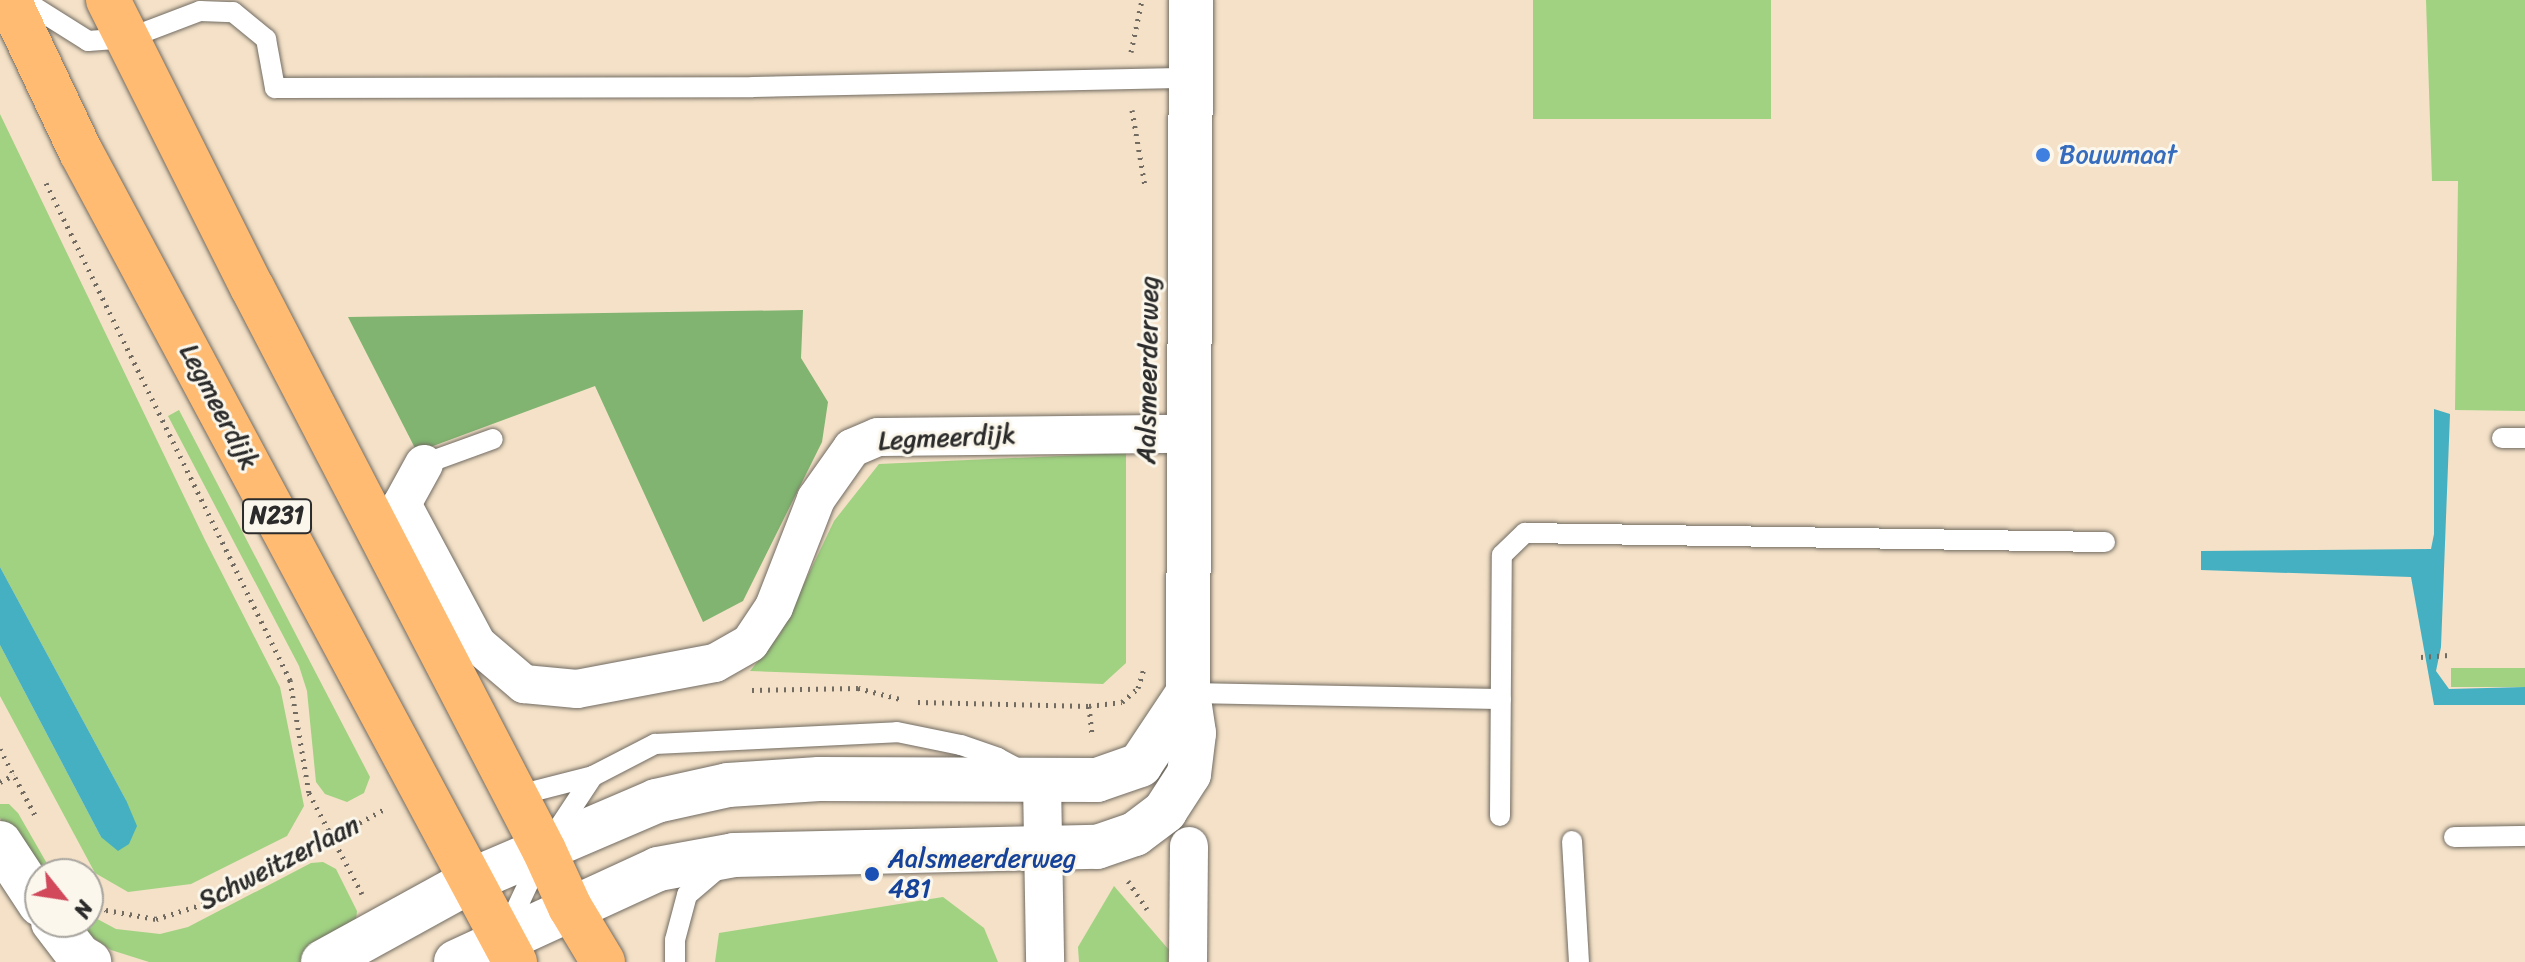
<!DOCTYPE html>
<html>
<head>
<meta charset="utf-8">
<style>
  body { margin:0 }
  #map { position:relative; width:2525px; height:962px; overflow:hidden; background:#f4e1c7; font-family:Sriracha,sans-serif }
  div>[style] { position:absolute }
  .green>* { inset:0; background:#a0d282; transform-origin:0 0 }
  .forest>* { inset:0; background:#80b470 }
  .water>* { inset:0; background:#44b0c2 }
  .path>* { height:5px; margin-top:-2.5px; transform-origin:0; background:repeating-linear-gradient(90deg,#716b62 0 2px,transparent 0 8px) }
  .roads { filter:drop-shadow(0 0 2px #716b62) drop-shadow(0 0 2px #716b62) }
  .service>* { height:20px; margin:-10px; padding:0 10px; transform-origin:10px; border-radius:10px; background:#fff }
  .minor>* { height:38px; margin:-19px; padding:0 19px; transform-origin:19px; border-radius:19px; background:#fff }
  .tertiary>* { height:44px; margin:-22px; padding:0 22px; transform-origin:22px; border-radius:22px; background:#fff }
  .primary>* { height:44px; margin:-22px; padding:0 22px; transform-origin:22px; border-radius:22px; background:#ffbb71 }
  .dots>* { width:22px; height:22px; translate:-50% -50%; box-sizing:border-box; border:4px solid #fbf7ec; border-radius:50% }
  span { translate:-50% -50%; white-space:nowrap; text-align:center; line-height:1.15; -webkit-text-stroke:6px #fbf7ec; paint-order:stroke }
  .shield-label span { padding:2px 6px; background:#fbf7ec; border:2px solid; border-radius:6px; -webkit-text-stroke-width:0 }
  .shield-label { font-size:24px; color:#2b2b2b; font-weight:700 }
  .shop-label { font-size:26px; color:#366cbe }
  .left { translate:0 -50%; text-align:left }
  .street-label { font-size:26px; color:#2b2b2b }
  .transit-label { font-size:26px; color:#164399 }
  .north { position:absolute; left:24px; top:858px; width:80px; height:80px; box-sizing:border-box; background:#fbf7ec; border:2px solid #a8a59f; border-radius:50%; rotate:120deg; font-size:22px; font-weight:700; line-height:32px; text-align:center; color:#2b2b2b }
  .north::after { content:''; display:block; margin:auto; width:28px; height:36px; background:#d1495b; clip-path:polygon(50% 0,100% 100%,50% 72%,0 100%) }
</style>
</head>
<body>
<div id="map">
  <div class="green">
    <div style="left:1533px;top:0;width:238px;height:119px"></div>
    <div style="clip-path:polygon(2426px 0,2525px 0,2525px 411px,2455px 410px,2458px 181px,2432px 181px)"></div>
    <div style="clip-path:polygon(0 114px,205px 540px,280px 687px,304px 806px,287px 836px,191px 884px,128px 892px,95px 873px,0 696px,0 645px,101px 837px,126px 800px,0 567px)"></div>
    <div style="clip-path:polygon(179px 410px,370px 777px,364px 793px,347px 802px,325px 794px,316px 782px,307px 691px,299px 666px,168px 416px)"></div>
    <div style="clip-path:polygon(1126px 453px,1126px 663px,1103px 684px,750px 671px,780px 634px,834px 521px,879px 464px)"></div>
    <div style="left:2525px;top:668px;width:19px;height:74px;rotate:90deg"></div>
    <div style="clip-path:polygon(0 804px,9px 804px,18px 813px,53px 874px,40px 874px,40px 885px,0 818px)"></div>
    <div style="clip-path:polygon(323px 862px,336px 869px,357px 911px,356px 920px,339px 940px,300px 962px,149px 962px,111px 950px,71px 922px,88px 922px,88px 914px,116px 929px,160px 934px,188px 927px,311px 863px)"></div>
    <div style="clip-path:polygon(1114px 886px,1169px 950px,1168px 962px,1079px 962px,1078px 947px)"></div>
    <div style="clip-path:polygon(943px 897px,984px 928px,998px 962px,715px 962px,719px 933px)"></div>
  </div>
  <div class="forest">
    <div style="clip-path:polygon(803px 310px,801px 358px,828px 402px,822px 442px,743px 601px,703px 622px,595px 386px,417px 452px,348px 317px)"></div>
  </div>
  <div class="water">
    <div style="clip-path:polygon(2434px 409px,2450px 414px,2441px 647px,2436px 671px,2449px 689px,2525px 687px,2525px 705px,2434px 705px,2411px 577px,2201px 570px,2201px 551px,2431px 549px,2434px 534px)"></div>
    <div style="clip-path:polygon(0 567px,126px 800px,137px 826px,129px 844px,118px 851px,101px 837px,0 645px)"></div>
  </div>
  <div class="path">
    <div style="left:1131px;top:52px;width:53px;rotate:-78.1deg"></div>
    <div style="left:1132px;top:110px;width:77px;rotate:80.3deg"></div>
    <div style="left:46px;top:183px;width:554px;rotate:63.85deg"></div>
    <div style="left:290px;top:680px;width:115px;rotate:80.5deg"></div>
    <div style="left:309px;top:793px;width:114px;rotate:62.3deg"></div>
    <div style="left:2421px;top:657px;width:28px;rotate:-4deg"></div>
    <div style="left:752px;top:690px;width:106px;rotate:-1.1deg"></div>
    <div style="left:858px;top:688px;width:43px;rotate:14.7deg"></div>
    <div style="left:918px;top:702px;width:171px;rotate:1.3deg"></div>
    <div style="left:1089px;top:706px;width:33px;rotate:-7deg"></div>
    <div style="left:1122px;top:702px;width:21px;rotate:-41deg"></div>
    <div style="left:1138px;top:688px;width:21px;rotate:-73deg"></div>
    <div style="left:1089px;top:706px;width:30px;rotate:84deg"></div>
    <div style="left:0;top:749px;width:75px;rotate:62.1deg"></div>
    <div style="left:0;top:782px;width:16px;rotate:-27deg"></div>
    <div style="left:1128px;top:881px;width:34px;rotate:56deg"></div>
    <div style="left:88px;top:893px;width:25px;rotate:43deg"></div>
    <div style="left:106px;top:910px;width:51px;rotate:10.2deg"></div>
    <div style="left:156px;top:919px;width:66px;rotate:-17.6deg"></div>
    <div style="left:219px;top:899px;width:189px;rotate:-28.5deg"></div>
  </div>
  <div class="roads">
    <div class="service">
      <div style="left:23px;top:0;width:77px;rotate:32.2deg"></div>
      <div style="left:88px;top:41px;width:41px;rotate:-4.2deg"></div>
      <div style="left:129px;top:38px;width:76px;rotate:-20.8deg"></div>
      <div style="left:200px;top:11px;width:33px;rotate:2deg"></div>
      <div style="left:233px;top:12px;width:43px;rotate:39.3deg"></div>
      <div style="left:266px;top:39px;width:50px;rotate:79.6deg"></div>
      <div style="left:275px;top:88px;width:478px;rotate:-0.1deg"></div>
      <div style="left:753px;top:87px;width:438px;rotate:-1.2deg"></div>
      <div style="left:2502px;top:438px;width:23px"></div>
      <div style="left:424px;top:464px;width:73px;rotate:-19.9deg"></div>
      <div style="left:1188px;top:693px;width:313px;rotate:1.1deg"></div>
      <div style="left:515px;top:796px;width:81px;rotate:-14.4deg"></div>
      <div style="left:593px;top:776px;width:70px;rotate:-27.3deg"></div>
      <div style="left:655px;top:744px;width:242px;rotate:-2.8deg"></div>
      <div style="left:897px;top:732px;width:65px;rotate:11.5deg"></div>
      <div style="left:961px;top:745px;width:39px;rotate:19deg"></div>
      <div style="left:998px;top:758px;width:26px;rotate:28deg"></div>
      <div style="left:1500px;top:816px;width:261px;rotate:-89.6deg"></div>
      <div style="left:1502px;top:555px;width:32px;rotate:-44deg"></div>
      <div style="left:1525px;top:533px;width:580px;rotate:0.89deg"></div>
      <div style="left:2454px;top:837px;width:71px;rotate:-0.8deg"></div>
      <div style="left:1572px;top:841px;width:121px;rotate:86.7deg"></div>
      <div style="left:505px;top:933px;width:92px;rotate:-64.8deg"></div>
      <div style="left:544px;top:850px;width:89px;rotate:-56.5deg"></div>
      <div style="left:675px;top:962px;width:22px;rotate:-90deg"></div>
      <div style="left:675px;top:940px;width:47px;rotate:-75.1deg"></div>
      <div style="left:687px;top:895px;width:43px;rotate:-40.3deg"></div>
    </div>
    <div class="minor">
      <div style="left:424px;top:464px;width:46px;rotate:118.8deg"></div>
      <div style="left:402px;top:504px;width:159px;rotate:61.8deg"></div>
      <div style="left:477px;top:644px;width:62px;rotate:40.4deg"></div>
      <div style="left:524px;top:684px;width:53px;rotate:5.4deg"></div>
      <div style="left:577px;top:689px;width:140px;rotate:-10.7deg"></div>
      <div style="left:715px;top:663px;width:40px;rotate:-29.7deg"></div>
      <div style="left:750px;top:643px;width:43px;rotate:-56.3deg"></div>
      <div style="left:774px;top:607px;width:116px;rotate:-68.7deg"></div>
      <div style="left:816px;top:499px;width:62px;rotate:-54.8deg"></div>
      <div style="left:852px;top:448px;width:28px;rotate:-23deg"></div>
      <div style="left:878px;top:437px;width:310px;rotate:-0.6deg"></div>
      <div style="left:1042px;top:782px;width:180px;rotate:89deg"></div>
      <div style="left:1188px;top:962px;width:116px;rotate:-89.5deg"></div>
    </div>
    <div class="tertiary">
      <div style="left:0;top:843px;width:73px;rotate:56.7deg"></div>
      <div style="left:53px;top:922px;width:43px;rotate:52.6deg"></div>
      <div style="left:79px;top:956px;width:12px;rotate:31deg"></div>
      <div style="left:323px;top:962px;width:170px;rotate:-28.8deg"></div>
      <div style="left:472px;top:880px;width:200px;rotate:-23.2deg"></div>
      <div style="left:656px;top:801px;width:74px;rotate:-12.5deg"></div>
      <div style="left:728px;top:785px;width:91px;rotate:-3.8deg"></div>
      <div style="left:819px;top:779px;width:278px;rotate:0.2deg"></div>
      <div style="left:1097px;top:780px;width:46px;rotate:-19.2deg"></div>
      <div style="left:1140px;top:765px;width:87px;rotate:-56.3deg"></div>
      <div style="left:456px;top:962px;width:222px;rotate:-24.7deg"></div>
      <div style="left:658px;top:869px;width:77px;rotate:-10.4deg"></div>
      <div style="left:734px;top:855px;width:363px;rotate:-1.3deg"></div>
      <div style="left:1097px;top:847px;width:40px;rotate:-18.9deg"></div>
      <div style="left:1135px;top:834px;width:38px;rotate:-37deg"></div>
      <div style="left:1165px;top:811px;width:44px;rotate:-57deg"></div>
      <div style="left:1189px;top:774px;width:41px;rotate:-83deg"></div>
      <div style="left:1194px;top:733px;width:40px;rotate:-98.5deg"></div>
      <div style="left:1188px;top:693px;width:693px;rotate:-89.75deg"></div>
    </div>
    <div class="primary">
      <div style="left:9px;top:0;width:168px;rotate:64.7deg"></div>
      <div style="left:81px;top:152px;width:919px;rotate:61.82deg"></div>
      <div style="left:108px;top:0;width:321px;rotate:63.4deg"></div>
      <div style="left:252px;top:287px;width:634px;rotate:62.59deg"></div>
      <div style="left:544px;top:850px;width:63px;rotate:65.5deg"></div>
      <div style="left:570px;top:907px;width:64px;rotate:59deg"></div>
    </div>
  </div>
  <div class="dots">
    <div style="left:2043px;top:155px;background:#3f7fe0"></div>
    <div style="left:872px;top:874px;background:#1a4fb4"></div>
  </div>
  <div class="shield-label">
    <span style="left:277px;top:516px">N231</span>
  </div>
  <div class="shop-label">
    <span class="left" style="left:2059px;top:155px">Bouwmaat</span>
  </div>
  <div class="street-label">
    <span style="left:1148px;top:370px;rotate:-89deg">Aalsmeerderweg</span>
    <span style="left:219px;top:407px;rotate:62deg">Legmeerdijk</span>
    <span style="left:947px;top:438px;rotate:-3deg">Legmeerdijk</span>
    <span style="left:279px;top:863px;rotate:-27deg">Schweitzerlaan</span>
  </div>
  <div class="transit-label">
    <span class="left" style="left:888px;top:874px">Aalsmeerderweg<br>481</span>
  </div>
  <div class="north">N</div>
</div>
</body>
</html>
